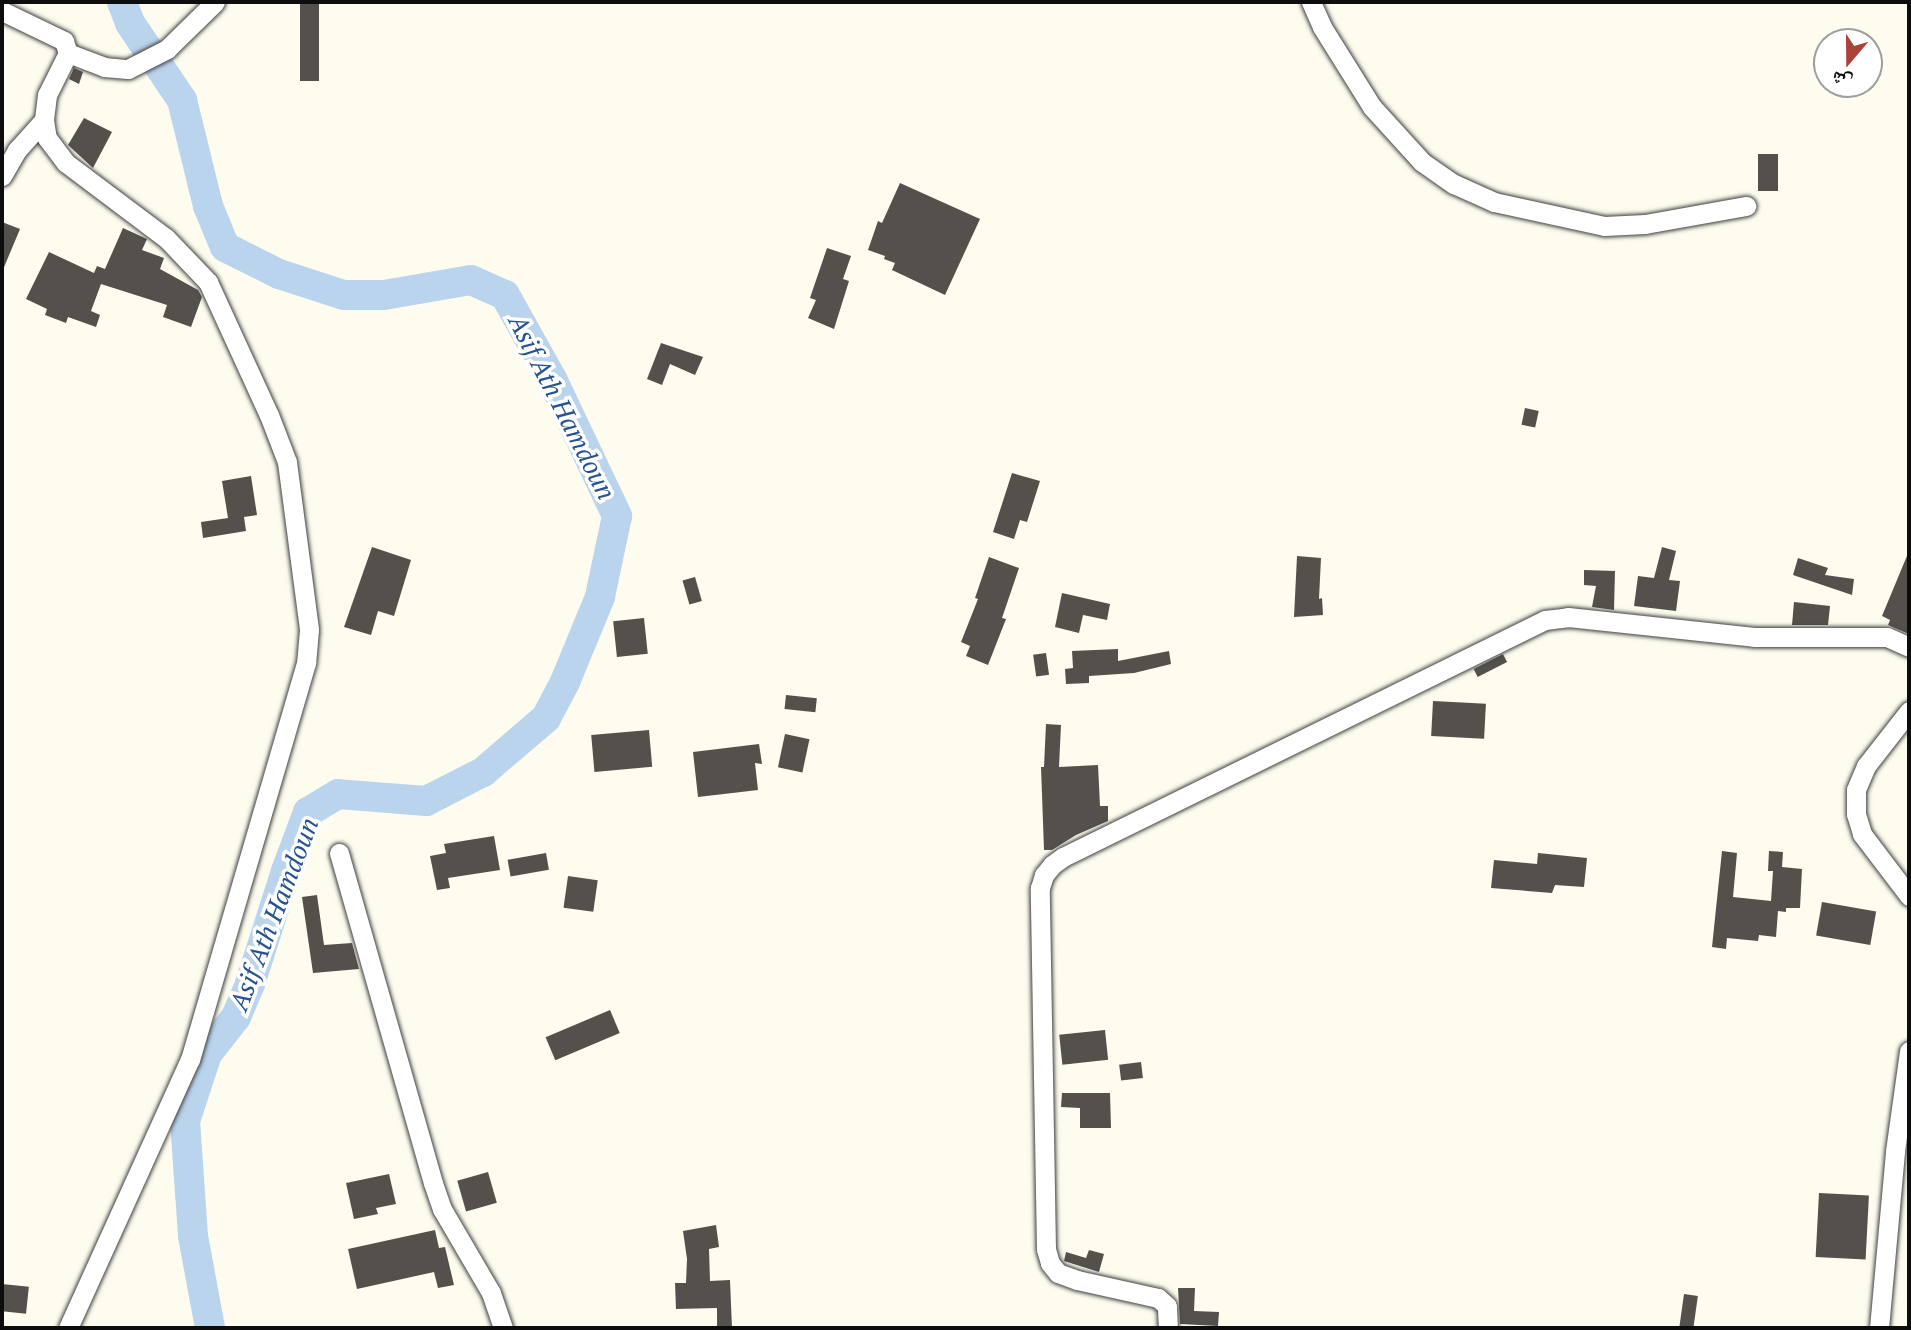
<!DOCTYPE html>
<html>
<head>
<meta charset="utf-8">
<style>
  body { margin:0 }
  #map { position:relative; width:1911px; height:1330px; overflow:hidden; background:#fdfcef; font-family:"PT Serif","Noto Naskh Arabic",serif }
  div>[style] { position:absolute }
  .river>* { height:30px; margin:-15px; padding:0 15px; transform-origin:15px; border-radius:15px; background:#bad4ee }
  .building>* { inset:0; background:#54504b; transform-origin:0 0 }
  .roads { filter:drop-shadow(0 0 2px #404040) drop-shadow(0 0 2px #404040) }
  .street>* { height:19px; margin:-9.5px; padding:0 9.5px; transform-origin:9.5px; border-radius:9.5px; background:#fff }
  span { translate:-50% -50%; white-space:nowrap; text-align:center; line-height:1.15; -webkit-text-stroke:7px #fff; paint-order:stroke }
  .water-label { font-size:26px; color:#26538f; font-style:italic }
  .frame { position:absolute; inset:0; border:4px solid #0d0d0d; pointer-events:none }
  .north { position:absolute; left:1813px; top:28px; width:70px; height:70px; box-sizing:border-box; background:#fff; border:2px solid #9e9e9e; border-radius:50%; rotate:200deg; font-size:19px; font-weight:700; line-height:28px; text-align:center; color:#0d0d0d }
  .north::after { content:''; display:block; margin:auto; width:24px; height:32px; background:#ab4137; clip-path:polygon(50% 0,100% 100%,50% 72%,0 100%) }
</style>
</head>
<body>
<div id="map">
  <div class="river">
    <div style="left:122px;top:2px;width:22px;rotate:69deg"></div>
    <div style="left:130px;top:23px;width:93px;rotate:56deg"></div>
    <div style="left:182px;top:100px;width:109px;rotate:76.2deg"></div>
    <div style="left:208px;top:206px;width:44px;rotate:67.5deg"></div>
    <div style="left:225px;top:247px;width:60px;rotate:26.6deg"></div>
    <div style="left:279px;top:274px;width:68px;rotate:17.9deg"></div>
    <div style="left:344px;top:295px;width:40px"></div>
    <div style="left:384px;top:295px;width:88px;rotate:-9.8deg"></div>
    <div style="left:471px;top:280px;width:37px;rotate:24deg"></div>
    <div style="left:505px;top:295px;width:96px;rotate:60.8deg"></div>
    <div style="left:552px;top:379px;width:152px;rotate:64.6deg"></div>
    <div style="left:617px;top:516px;width:83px;rotate:101.9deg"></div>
    <div style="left:600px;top:597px;width:92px;rotate:112.4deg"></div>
    <div style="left:565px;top:682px;width:41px;rotate:117.8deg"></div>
    <div style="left:546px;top:718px;width:83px;rotate:139.4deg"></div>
    <div style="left:483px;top:772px;width:64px;rotate:153deg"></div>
    <div style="left:426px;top:801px;width:88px;rotate:-175.5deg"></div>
    <div style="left:338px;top:794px;width:35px;rotate:149deg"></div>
    <div style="left:308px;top:812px;width:63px;rotate:110.4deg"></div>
    <div style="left:286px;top:871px;width:119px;rotate:107.7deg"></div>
    <div style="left:250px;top:984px;width:36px;rotate:113deg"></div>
    <div style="left:236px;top:1017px;width:47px;rotate:128.1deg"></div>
    <div style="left:207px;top:1054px;width:71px;rotate:108.2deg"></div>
    <div style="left:185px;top:1121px;width:115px;rotate:86deg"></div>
    <div style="left:193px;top:1236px;width:94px;rotate:79.5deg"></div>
  </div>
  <div class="building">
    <div style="left:300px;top:2px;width:19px;height:79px"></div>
    <div style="clip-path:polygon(74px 68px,83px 72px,79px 84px,69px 79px)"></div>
    <div style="clip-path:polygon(84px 118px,112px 132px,93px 168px,68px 145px)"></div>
    <div style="left:1758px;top:154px;width:20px;height:37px"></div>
    <div style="clip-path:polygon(900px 183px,980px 219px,945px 295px,892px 270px,895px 263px,884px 259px,885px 256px,868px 250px,878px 221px,882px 223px)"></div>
    <div style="clip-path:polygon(2px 222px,20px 229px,2px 272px)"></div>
    <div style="clip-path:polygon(123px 228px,147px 239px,142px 250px,164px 258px,160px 269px,198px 290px,202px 297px,191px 327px,163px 317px,167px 305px,101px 284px,91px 311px,100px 315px,96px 327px,68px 317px,66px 323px,45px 315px,47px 309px,26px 299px,49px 252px,94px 273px,97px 266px,105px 269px)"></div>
    <div style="clip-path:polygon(827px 248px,851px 256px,843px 279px,849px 281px,834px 329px,808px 318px,816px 300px,810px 298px)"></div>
    <div style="clip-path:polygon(661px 343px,703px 357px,695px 375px,670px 364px,662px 385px,647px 379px)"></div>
    <div style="left:1525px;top:408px;width:14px;height:17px;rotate:12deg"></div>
    <div style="clip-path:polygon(1012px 473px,1040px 481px,1027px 522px,1020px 520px,1014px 539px,993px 532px)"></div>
    <div style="clip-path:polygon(251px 476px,257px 515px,244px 517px,246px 531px,203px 538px,201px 522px,228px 518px,222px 481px)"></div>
    <div style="clip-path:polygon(372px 547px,411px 560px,394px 616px,378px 611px,371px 635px,344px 627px)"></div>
    <div style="clip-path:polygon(1662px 547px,1676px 551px,1669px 580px,1680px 581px,1676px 611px,1634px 606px,1638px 576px,1654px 578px)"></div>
    <div style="clip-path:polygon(1909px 551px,1909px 634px,1888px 625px,1890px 620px,1882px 616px)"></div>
    <div style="clip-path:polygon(1297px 556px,1321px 558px,1319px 599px,1322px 598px,1323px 615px,1294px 617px)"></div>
    <div style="clip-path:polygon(989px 557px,1019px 568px,1002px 618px,1006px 619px,988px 665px,966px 656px,970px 646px,961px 642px,978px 599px,975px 598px)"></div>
    <div style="clip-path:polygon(1798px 558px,1828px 568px,1825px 575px,1854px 579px,1852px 595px,1793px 575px)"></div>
    <div style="clip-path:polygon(1584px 570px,1615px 571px,1614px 610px,1592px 607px,1596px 586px,1584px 585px)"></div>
    <div style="left:695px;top:577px;width:25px;height:13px;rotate:74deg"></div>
    <div style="clip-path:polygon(1062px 593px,1110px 604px,1107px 620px,1083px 615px,1079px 633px,1055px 627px)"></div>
    <div style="clip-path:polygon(1794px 602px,1830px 606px,1828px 625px,1792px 625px)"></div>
    <div style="left:644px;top:618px;width:36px;height:31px;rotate:84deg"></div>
    <div style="clip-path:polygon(1118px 649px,1118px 661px,1169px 651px,1171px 664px,1134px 673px,1089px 676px,1089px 683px,1066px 684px,1065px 669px,1073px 668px,1072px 651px)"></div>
    <div style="left:1046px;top:653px;width:22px;height:13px;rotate:82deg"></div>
    <div style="left:1503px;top:654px;width:9px;height:33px;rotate:63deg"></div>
    <div style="left:786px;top:695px;width:31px;height:14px;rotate:6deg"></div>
    <div style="left:1433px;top:701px;width:53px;height:35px;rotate:3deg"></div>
    <div style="clip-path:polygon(1046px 724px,1061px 725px,1059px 767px,1098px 765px,1100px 806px,1108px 806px,1108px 821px,1076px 835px,1052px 850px,1044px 850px,1041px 767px,1044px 767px)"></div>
    <div style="left:649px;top:730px;width:37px;height:58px;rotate:85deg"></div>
    <div style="left:785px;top:734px;width:25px;height:34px;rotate:12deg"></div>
    <div style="clip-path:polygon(759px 744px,762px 764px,755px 763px,758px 790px,698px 797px,693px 752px)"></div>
    <div style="clip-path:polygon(494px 836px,500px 870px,448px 878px,450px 888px,437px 890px,430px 856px,446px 853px,444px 844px)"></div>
    <div style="clip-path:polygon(1722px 851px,1737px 853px,1733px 897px,1771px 901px,1773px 871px,1768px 871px,1769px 851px,1783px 852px,1782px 867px,1802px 869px,1800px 908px,1786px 908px,1786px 912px,1778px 911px,1776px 937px,1759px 935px,1758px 941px,1727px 938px,1726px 949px,1712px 947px)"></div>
    <div style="left:546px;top:853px;width:17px;height:39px;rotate:80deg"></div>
    <div style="clip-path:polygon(1538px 853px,1587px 858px,1584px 887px,1555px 885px,1552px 893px,1491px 888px,1494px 860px,1537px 864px)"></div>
    <div style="left:568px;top:876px;width:30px;height:32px;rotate:8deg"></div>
    <div style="clip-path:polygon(317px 895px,324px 945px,352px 943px,359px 969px,313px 973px,302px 897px)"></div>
    <div style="left:1822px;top:902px;width:55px;height:34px;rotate:10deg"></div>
    <div style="left:610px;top:1010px;width:25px;height:70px;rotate:67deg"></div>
    <div style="left:1105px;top:1030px;width:30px;height:46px;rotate:84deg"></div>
    <div style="left:1141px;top:1062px;width:16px;height:22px;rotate:83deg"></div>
    <div style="clip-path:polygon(1062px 1093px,1110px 1093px,1111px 1128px,1080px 1128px,1080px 1108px,1061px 1107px)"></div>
    <div style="left:488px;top:1172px;width:32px;height:32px;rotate:74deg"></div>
    <div style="clip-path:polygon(389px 1174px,396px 1204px,376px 1208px,378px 1214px,354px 1219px,346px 1183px)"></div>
    <div style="left:1819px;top:1193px;width:50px;height:64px;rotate:3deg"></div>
    <div style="clip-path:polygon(716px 1225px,719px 1247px,709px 1249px,710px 1281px,730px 1280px,732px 1328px,717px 1328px,717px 1308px,676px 1309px,675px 1283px,686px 1283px,687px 1259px,683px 1231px)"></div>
    <div style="clip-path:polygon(435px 1230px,439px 1248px,445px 1247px,454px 1285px,438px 1288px,434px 1272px,357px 1289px,348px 1249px)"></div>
    <div style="clip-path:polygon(1089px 1250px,1104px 1254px,1099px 1272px,1064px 1261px,1066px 1252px,1086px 1258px)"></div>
    <div style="left:2px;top:1284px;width:27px;height:27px;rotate:6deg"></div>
    <div style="clip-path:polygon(1178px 1288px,1195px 1288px,1194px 1311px,1219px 1312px,1218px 1326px,1180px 1324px)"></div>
    <div style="left:1684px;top:1294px;width:14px;height:33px;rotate:8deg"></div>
  </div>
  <div class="roads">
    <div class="street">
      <div style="left:1311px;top:2px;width:27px;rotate:66deg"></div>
      <div style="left:1322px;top:27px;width:94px;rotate:58deg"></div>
      <div style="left:1372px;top:107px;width:74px;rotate:47.7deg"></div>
      <div style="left:1422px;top:162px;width:39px;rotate:35deg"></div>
      <div style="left:1454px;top:184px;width:44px;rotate:24.2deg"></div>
      <div style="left:1494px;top:202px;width:113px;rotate:12.3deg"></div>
      <div style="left:1604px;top:226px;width:41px;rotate:-2.8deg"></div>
      <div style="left:1645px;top:224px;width:103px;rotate:-10.1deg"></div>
      <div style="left:2px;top:11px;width:69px;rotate:25.8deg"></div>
      <div style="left:64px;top:41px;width:13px;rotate:72deg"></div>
      <div style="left:68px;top:53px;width:47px;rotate:116.6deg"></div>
      <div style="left:47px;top:95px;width:25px;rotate:97deg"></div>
      <div style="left:44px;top:120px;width:18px;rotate:81deg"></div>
      <div style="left:47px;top:138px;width:31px;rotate:53deg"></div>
      <div style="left:66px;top:163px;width:125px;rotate:36.9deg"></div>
      <div style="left:166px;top:238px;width:61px;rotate:46.3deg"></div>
      <div style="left:208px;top:282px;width:146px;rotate:65.4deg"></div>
      <div style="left:269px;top:415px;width:50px;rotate:69deg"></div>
      <div style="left:287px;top:462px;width:169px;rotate:82.5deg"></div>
      <div style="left:309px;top:630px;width:33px;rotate:95deg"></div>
      <div style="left:306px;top:663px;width:413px;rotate:106.3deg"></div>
      <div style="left:190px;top:1059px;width:295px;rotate:114.4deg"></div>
      <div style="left:68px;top:53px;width:39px;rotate:21deg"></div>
      <div style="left:104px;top:67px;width:24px;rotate:5deg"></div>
      <div style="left:128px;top:69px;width:44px;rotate:-27.1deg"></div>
      <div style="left:167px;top:49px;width:67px;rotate:-44.4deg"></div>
      <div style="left:2px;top:176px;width:30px;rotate:-60deg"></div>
      <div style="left:17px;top:150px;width:40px;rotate:-48deg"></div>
      <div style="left:1909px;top:711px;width:70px;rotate:128deg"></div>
      <div style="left:1866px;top:766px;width:26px;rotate:113deg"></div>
      <div style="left:1856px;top:790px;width:24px;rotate:90deg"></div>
      <div style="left:1856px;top:814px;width:21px;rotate:73deg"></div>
      <div style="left:1862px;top:834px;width:78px;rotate:52.8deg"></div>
      <div style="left:339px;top:853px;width:343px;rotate:74.1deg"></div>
      <div style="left:433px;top:1183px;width:28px;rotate:71deg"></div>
      <div style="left:442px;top:1209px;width:97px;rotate:59.7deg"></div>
      <div style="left:491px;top:1293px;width:37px;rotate:71deg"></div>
      <div style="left:1168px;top:1328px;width:22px;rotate:-93deg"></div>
      <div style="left:1167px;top:1306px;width:12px;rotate:-138deg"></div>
      <div style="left:1158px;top:1298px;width:83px;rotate:-167.5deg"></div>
      <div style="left:1077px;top:1280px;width:20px;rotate:-160deg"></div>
      <div style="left:1058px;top:1273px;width:13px;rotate:-129deg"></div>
      <div style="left:1050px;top:1263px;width:15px;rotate:-106deg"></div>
      <div style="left:1046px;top:1249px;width:361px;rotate:-91deg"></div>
      <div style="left:1040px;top:888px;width:14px;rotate:-73deg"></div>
      <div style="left:1044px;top:875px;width:13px;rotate:-51deg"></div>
      <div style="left:1052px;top:865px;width:14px;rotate:-36deg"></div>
      <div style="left:1063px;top:857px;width:537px;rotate:-26.18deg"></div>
      <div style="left:1545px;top:620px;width:23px;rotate:-7deg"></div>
      <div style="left:1568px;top:617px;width:187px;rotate:6.1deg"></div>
      <div style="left:1754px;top:637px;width:133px"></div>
      <div style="left:1887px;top:637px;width:24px;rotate:24deg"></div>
      <div style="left:1879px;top:1328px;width:178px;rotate:-84.8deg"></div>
      <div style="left:1895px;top:1151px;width:101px;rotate:-82deg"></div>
    </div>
  </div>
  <div class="water-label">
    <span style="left:562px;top:407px;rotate:63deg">Asif Ath Hamdoun</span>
    <span style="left:274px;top:914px;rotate:-69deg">Asif Ath Hamdoun</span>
  </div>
  <div class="frame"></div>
  <div class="north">ش</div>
</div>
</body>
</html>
